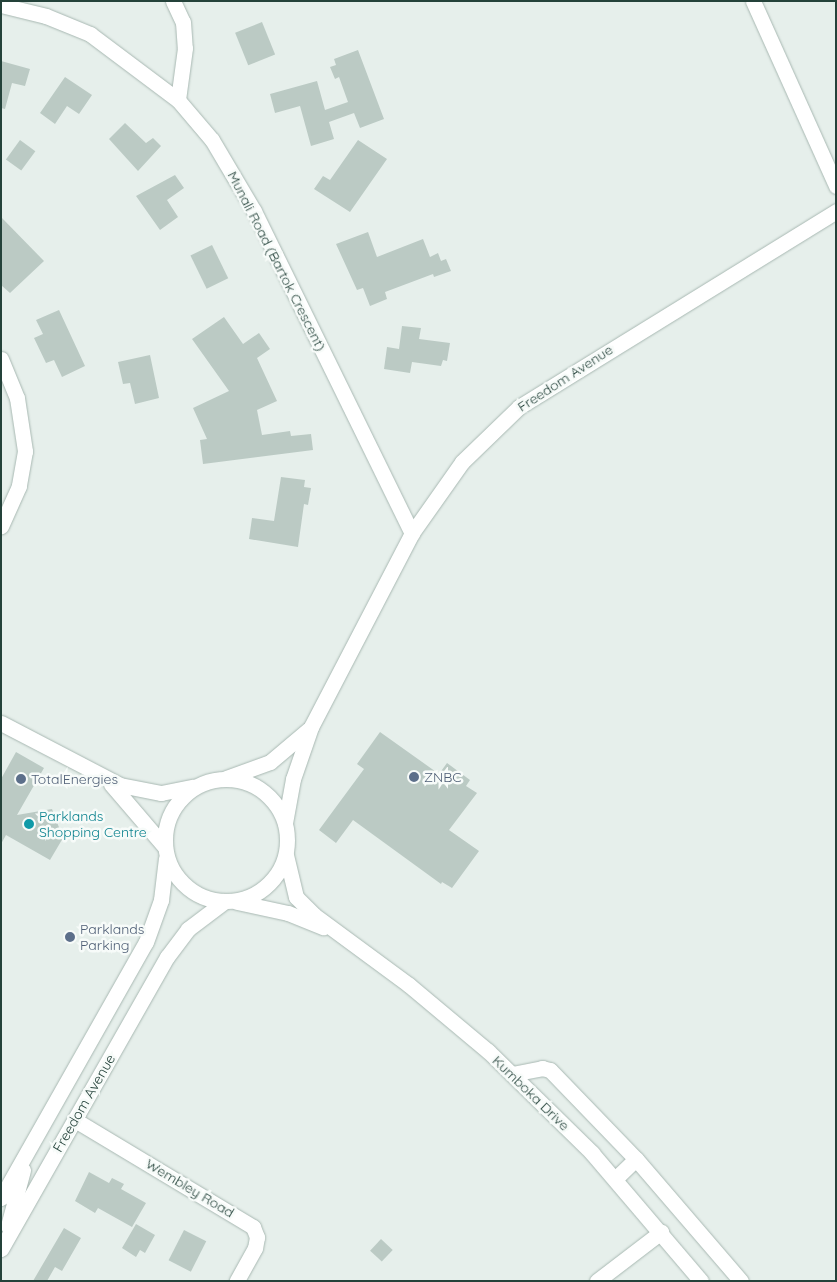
<!DOCTYPE html>
<html>
<head>
<meta charset="utf-8">
<style>
  body { margin:0 }
  #map { position:relative; width:837px; height:1282px; overflow:hidden; background:#e6efeb; font-family:Quicksand,sans-serif }
  div>[style] { position:absolute }
  .building>* { inset:0; background:#bbcac4; transform-origin:0 0 }
  .roads { filter:drop-shadow(0 0 1px #a8b8b2) drop-shadow(0 0 1px #a8b8b2) }
  .street>* { height:15px; margin:-7.5px; padding:0 7.5px; transform-origin:7.5px; border-radius:7.5px; background:#fff }
  .secondary>* { height:15px; margin:-7.5px; padding:0 7.5px; transform-origin:7.5px; border-radius:7.5px; background:#fff }
  .secondary>.ring { margin:-7.5px; padding:0; box-sizing:content-box; background:none; border:15px solid #fff; border-radius:50% }
  .dots>* { width:14px; height:14px; translate:-50% -50%; box-sizing:border-box; border:2px solid #f7fbf9; border-radius:50% }
  span { translate:-50% -50%; white-space:nowrap; text-align:center; line-height:1.15; -webkit-text-stroke:5px #f7fbf9; paint-order:stroke }
  .street-label { font-size:14px; color:#24423a }
  .service-label { font-size:14px; color:#4e5e75 }
  .left { translate:0 -50%; text-align:left }
  .culture-label { font-size:14px; color:#0d838f }
  .frame { position:absolute; inset:0; border:2px solid #24423a; pointer-events:none }
</style>
</head>
<body>
<div id="map">
  <div class="building">
    <div style="left:262px;top:22px;width:35px;height:29px;rotate:68deg"></div>
    <div style="clip-path:polygon(358px 50px,384px 119px,360px 128px,354px 113px,329px 122px,334px 139px,311px 146px,300px 106px,275px 113px,270px 94px,317px 81px,325px 110px,348px 102px,339px 77px,335px 79px,330px 67px,336px 65px,334px 59px)"></div>
    <div style="clip-path:polygon(1px 61px,30px 69px,25px 86px,12px 83px,5px 109px,1px 108px)"></div>
    <div style="clip-path:polygon(65px 77px,92px 95px,79px 114px,67px 106px,55px 124px,40px 113px)"></div>
    <div style="clip-path:polygon(125px 123px,146px 143px,153px 138px,161px 146px,138px 171px,109px 139px)"></div>
    <div style="left:20px;top:140px;width:19px;height:24px;rotate:36deg"></div>
    <div style="clip-path:polygon(358px 140px,387px 159px,350px 212px,314px 189px,323px 176px,330px 180px)"></div>
    <div style="clip-path:polygon(175px 175px,184px 188px,167px 200px,178px 217px,160px 230px,136px 196px)"></div>
    <div style="clip-path:polygon(1px 217px,44px 261px,10px 293px,1px 285px)"></div>
    <div style="clip-path:polygon(368px 232px,377px 257px,423px 239px,430px 257px,438px 253px,441px 261px,446px 259px,451px 271px,434px 277px,433px 274px,385px 292px,387px 299px,370px 306px,363px 288px,357px 290px,336px 244px)"></div>
    <div style="left:212px;top:245px;width:37px;height:24px;rotate:64deg"></div>
    <div style="clip-path:polygon(59px 310px,85px 366px,62px 377px,54px 360px,46px 363px,34px 338px,43px 334px,36px 320px)"></div>
    <div style="clip-path:polygon(224px 317px,243px 344px,259px 333px,270px 349px,257px 358px,277px 401px,257px 410px,262px 435px,290px 431px,291px 436px,311px 434px,313px 450px,203px 464px,200px 440px,207px 439px,193px 408px,229px 391px,192px 339px)"></div>
    <div style="clip-path:polygon(402px 326px,421px 328px,419px 339px,450px 343px,447px 361px,443px 360px,441px 366px,412px 362px,410px 373px,384px 369px,387px 347px,399px 349px)"></div>
    <div style="clip-path:polygon(150px 355px,159px 398px,135px 404px,130px 383px,123px 384px,118px 362px)"></div>
    <div style="clip-path:polygon(281px 477px,305px 480px,304px 487px,311px 488px,308px 505px,304px 504px,298px 547px,249px 539px,252px 518px,274px 521px)"></div>
    <div style="clip-path:polygon(380px 732px,439px 774px,447px 763px,470px 780px,466px 786px,477px 793px,449px 830px,479px 851px,452px 888px,442px 882px,441px 884px,353px 820px,336px 843px,319px 830px,364px 769px,357px 764px)"></div>
    <div style="clip-path:polygon(16px 752px,44px 768px,17px 815px,52px 809px,63px 838px,50px 860px,6px 835px,1px 844px,1px 779px)"></div>
    <div style="clip-path:polygon(89px 1172px,109px 1183px,112px 1178px,124px 1184px,121px 1189px,146px 1203px,132px 1227px,98px 1208px,95px 1213px,75px 1201px)"></div>
    <div style="clip-path:polygon(136px 1224px,155px 1235px,145px 1253px,140px 1250px,136px 1257px,122px 1248px)"></div>
    <div style="clip-path:polygon(64px 1228px,81px 1238px,62px 1271px,55px 1267px,47px 1281px,33px 1281px)"></div>
    <div style="left:184px;top:1230px;width:25px;height:34px;rotate:27deg"></div>
    <div style="left:381px;top:1239px;width:16px;height:16px;rotate:43deg"></div>
  </div>
  <div class="roads">
    <div class="street">
      <div style="left:173px;top:1px;width:23px;rotate:65deg"></div>
      <div style="left:183px;top:22px;width:26px;rotate:86deg"></div>
      <div style="left:185px;top:48px;width:52px;rotate:97.7deg"></div>
      <div style="left:753px;top:1px;width:203px;rotate:65.8deg"></div>
      <div style="left:1px;top:5px;width:46px;rotate:13.7deg"></div>
      <div style="left:46px;top:16px;width:48px;rotate:22.2deg"></div>
      <div style="left:90px;top:34px;width:110px;rotate:36.9deg"></div>
      <div style="left:178px;top:100px;width:52px;rotate:49.6deg"></div>
      <div style="left:212px;top:140px;width:82px;rotate:59.4deg"></div>
      <div style="left:254px;top:211px;width:359px;rotate:63.9deg"></div>
      <div style="left:1px;top:359px;width:42px;rotate:67.7deg"></div>
      <div style="left:17px;top:398px;width:54px;rotate:81.4deg"></div>
      <div style="left:25px;top:451px;width:36px;rotate:100deg"></div>
      <div style="left:19px;top:486px;width:44px;rotate:114.2deg"></div>
      <div style="left:512px;top:1074px;width:31px;rotate:-11deg"></div>
      <div style="left:542px;top:1068px;width:8px;rotate:14deg"></div>
      <div style="left:550px;top:1070px;width:124px;rotate:46deg"></div>
      <div style="left:636px;top:1159px;width:161px;rotate:49.3deg"></div>
      <div style="left:75px;top:1120px;width:208px;rotate:31deg"></div>
      <div style="left:253px;top:1227px;width:11px;rotate:68deg"></div>
      <div style="left:257px;top:1237px;width:11px;rotate:100deg"></div>
      <div style="left:255px;top:1248px;width:38px;rotate:119deg"></div>
      <div style="left:615px;top:1179px;width:29px;rotate:-44deg"></div>
      <div style="left:597px;top:1281px;width:81px;rotate:-37.4deg"></div>
    </div>
    <div class="secondary">
      <div style="left:1px;top:723px;width:134px;rotate:27.5deg"></div>
      <div style="left:120px;top:785px;width:42px;rotate:11deg"></div>
      <div style="left:161px;top:793px;width:33px;rotate:-11deg"></div>
      <div style="left:226px;top:778px;width:47px;rotate:-20deg"></div>
      <div style="left:270px;top:762px;width:50px;rotate:-40.1deg"></div>
      <div class="ring" style="left:165px;top:779px;width:107px;height:107px"></div>
      <div style="left:111px;top:784px;width:83px;rotate:49.4deg"></div>
      <div style="left:285px;top:823px;width:45px;rotate:-79.7deg"></div>
      <div style="left:293px;top:779px;width:55px;rotate:-70.9deg"></div>
      <div style="left:311px;top:727px;width:219px;rotate:-62.5deg"></div>
      <div style="left:412px;top:533px;width:87px;rotate:-54.8deg"></div>
      <div style="left:462px;top:462px;width:79px;rotate:-44deg"></div>
      <div style="left:519px;top:407px;width:373px;rotate:-31.7deg"></div>
      <div style="left:286px;top:855px;width:43px;rotate:76.6deg"></div>
      <div style="left:296px;top:897px;width:25px;rotate:45deg"></div>
      <div style="left:314px;top:915px;width:118px;rotate:36.4deg"></div>
      <div style="left:409px;top:985px;width:103px;rotate:39.9deg"></div>
      <div style="left:488px;top:1051px;width:146px;rotate:44.4deg"></div>
      <div style="left:592px;top:1153px;width:168px;rotate:49.6deg"></div>
      <div style="left:237px;top:902px;width:52px;rotate:12.2deg"></div>
      <div style="left:288px;top:913px;width:38px;rotate:22deg"></div>
      <div style="left:1px;top:1198px;width:294px;rotate:-60.5deg"></div>
      <div style="left:146px;top:942px;width:45px;rotate:-70.3deg"></div>
      <div style="left:161px;top:900px;width:42px;rotate:-83.2deg"></div>
      <div style="left:8px;top:1226px;width:58px;rotate:-75deg"></div>
      <div style="left:1px;top:1249px;width:336px;rotate:-60.4deg"></div>
      <div style="left:167px;top:957px;width:35px;rotate:-53deg"></div>
      <div style="left:188px;top:929px;width:46px;rotate:-37.1deg"></div>
    </div>
  </div>
  <div class="dots">
    <div style="left:414px;top:777px;background:#5c6f8a"></div>
    <div style="left:21px;top:779px;background:#5c6f8a"></div>
    <div style="left:29px;top:824px;background:#0f9aa8"></div>
    <div style="left:70px;top:937px;background:#5c6f8a"></div>
  </div>
  <div class="street-label">
    <span style="left:277px;top:261px;rotate:63deg">Munali Road (Bartok Crescent)</span>
    <span style="left:565px;top:378px;rotate:-33deg">Freedom Avenue</span>
    <span style="left:531px;top:1093px;rotate:44deg">Kumboka Drive</span>
    <span style="left:84px;top:1103px;rotate:-60deg">Freedom Avenue</span>
    <span style="left:190px;top:1188px;rotate:31deg">Wembley Road</span>
  </div>
  <div class="service-label">
    <span class="left" style="left:424px;top:777px">ZNBC</span>
    <span class="left" style="left:31px;top:779px">TotalEnergies</span>
    <span class="left" style="left:80px;top:937px">Parklands<br>Parking</span>
  </div>
  <div class="culture-label">
    <span class="left" style="left:39px;top:824px">Parklands<br>Shopping Centre</span>
  </div>
  <div class="frame"></div>
</div>
</body>
</html>
